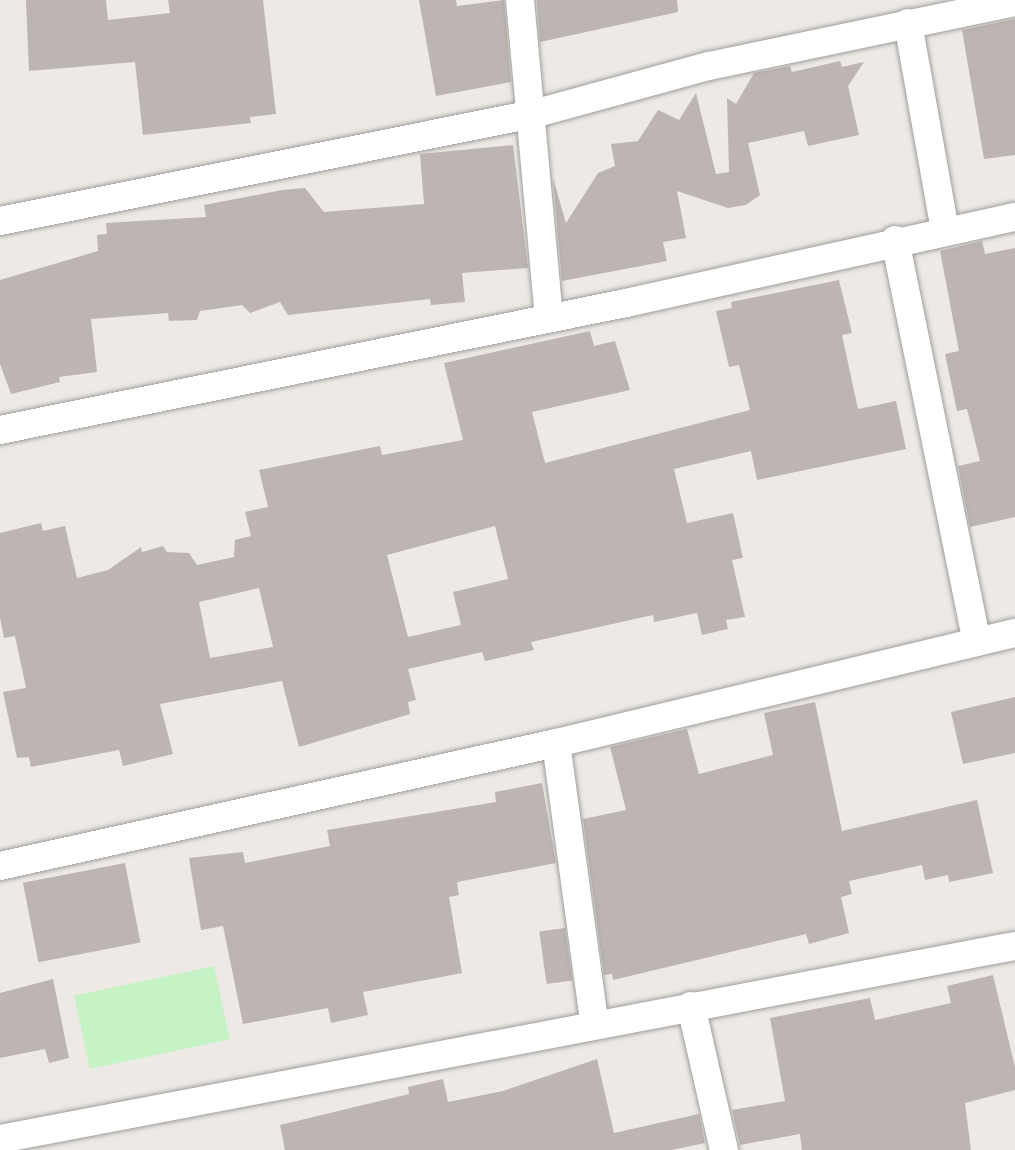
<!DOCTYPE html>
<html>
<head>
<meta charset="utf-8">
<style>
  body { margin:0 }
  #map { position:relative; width:1015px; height:1150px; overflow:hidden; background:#ede9e4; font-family:"Titillium Web",sans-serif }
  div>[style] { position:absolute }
  .park>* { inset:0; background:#c5f3c5; transform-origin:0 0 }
  .building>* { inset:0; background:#bdb5b1; transform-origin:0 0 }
  .roads { filter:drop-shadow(0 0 2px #9e9e9e) drop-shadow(0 0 2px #9e9e9e) }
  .minor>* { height:28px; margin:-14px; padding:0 14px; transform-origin:14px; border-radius:14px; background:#fff }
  span { translate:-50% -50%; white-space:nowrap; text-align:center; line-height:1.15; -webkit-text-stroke:5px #fff; paint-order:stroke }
</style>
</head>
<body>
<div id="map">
  <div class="park">
    <div style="left:214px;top:966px;width:75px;height:143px;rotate:78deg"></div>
  </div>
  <div class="building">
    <div style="clip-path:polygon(26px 0,106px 0,108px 20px,170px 13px,168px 0,263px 0,276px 114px,250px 117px,251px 123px,143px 135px,135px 62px,29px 71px)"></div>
    <div style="clip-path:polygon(419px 0,456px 0,457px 6px,504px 0,511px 82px,436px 96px)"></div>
    <div style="clip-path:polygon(537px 0,677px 0,678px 12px,540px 42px)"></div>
    <div style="clip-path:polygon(1015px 19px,1015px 155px,984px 159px,962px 30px)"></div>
    <div style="clip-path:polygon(840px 61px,842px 67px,864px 62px,848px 86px,859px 135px,808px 146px,804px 131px,748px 143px,760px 195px,746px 205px,728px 208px,677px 191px,686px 238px,663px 242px,667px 261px,562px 281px,553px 178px,566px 223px,598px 173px,615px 166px,611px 144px,638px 141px,658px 110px,679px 120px,696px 93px,716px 174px,729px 172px,727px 98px,736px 104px,754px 73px,790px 66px,792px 72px)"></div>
    <div style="clip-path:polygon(513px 145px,528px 268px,462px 273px,465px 302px,431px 305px,430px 299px,288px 315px,280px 302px,250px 313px,242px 305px,200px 311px,197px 320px,169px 321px,168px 313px,91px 319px,97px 372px,59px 377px,60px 382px,11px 394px,0 364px,0 280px,98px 251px,97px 235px,107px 234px,106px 223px,206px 217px,204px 205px,282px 190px,305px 188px,324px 212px,424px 204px,420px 154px)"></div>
    <div style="clip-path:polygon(982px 241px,985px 254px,1015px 248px,1015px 517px,970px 527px,958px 466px,980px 461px,967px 409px,957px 411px,945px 354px,959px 351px,940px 251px)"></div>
    <div style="clip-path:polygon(evenodd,839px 280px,852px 333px,842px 335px,858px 409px,896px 401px,906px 449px,757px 480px,751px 451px,674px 469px,687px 523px,733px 513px,743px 558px,732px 560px,745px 617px,726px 620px,728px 629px,702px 635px,697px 613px,654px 622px,653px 615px,531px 642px,534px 650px,485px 661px,482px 652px,408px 669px,416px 700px,408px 702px,410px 714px,299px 747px,282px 681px,160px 704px,173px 754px,123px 766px,119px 750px,31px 767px,29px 757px,17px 758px,3px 692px,26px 688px,15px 636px,4px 638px,0 618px,0 533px,41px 523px,43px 531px,65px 526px,77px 578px,108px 570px,141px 547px,142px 552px,163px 546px,167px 552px,189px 553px,197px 565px,234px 557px,235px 540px,251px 536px,245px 512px,268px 507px,259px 470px,380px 446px,382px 455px,463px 440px,444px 363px,590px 331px,594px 346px,615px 341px,630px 390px,532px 412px,545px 463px,750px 410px,739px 365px,729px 367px,716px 311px,732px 308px,731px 302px,839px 280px,495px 526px,508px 579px,453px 592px,461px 625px,408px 637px,387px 555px,495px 526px,839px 280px,259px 588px,273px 647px,210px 658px,199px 602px,259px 588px)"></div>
    <div style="clip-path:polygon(1015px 697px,1015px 753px,963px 764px,951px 712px)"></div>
    <div style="clip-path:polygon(815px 702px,842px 831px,977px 800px,993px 873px,949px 882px,948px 875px,925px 880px,922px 865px,849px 881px,852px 894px,841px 897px,849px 933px,809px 944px,806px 934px,613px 980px,612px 974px,604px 975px,583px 819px,626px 810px,610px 747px,687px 729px,699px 774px,773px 755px,764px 713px)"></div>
    <div style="clip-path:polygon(542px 783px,556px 863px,457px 882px,459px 895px,449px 897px,462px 973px,363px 992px,368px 1015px,331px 1023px,328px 1008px,243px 1024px,223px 926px,201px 930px,189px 858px,243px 852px,245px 863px,330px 846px,327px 830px,496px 802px,495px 792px)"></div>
    <div style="left:125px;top:863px;width:81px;height:104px;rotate:79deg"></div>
    <div style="left:565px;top:928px;width:53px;height:26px;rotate:82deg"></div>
    <div style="clip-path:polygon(993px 975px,1015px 1067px,1015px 1090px,965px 1103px,971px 1150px,802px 1150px,800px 1134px,740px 1145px,732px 1110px,785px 1101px,770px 1018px,870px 998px,875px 1020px,951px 1003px,947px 986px)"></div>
    <div style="clip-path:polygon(53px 979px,69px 1058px,49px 1063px,45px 1049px,0 1058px,0 993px)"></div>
    <div style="clip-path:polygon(597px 1059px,614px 1133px,699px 1114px,705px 1143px,672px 1150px,285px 1150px,280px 1125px,409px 1094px,408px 1087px,443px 1079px,448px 1102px,503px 1091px)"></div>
  </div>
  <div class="roads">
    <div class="minor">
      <div style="left:520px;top:0;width:317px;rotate:84.8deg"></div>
      <div style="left:908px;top:23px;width:211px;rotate:79.9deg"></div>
      <div style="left:0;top:221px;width:544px;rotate:-11.35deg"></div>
      <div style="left:533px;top:114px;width:182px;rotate:-15.3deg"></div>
      <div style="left:709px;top:66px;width:313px;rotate:-11.8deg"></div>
      <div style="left:895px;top:240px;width:410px;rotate:78.5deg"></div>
      <div style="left:0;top:430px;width:639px;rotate:-11.47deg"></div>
      <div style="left:626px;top:303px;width:398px;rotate:-12.5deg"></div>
      <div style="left:556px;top:743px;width:282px;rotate:82.2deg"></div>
      <div style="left:0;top:866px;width:569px;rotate:-12.47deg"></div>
      <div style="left:556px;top:743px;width:472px;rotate:-13.5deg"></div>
      <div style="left:691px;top:1006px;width:148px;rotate:77.1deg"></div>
      <div style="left:0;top:1139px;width:1033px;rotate:-10.77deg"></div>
    </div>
  </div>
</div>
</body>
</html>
